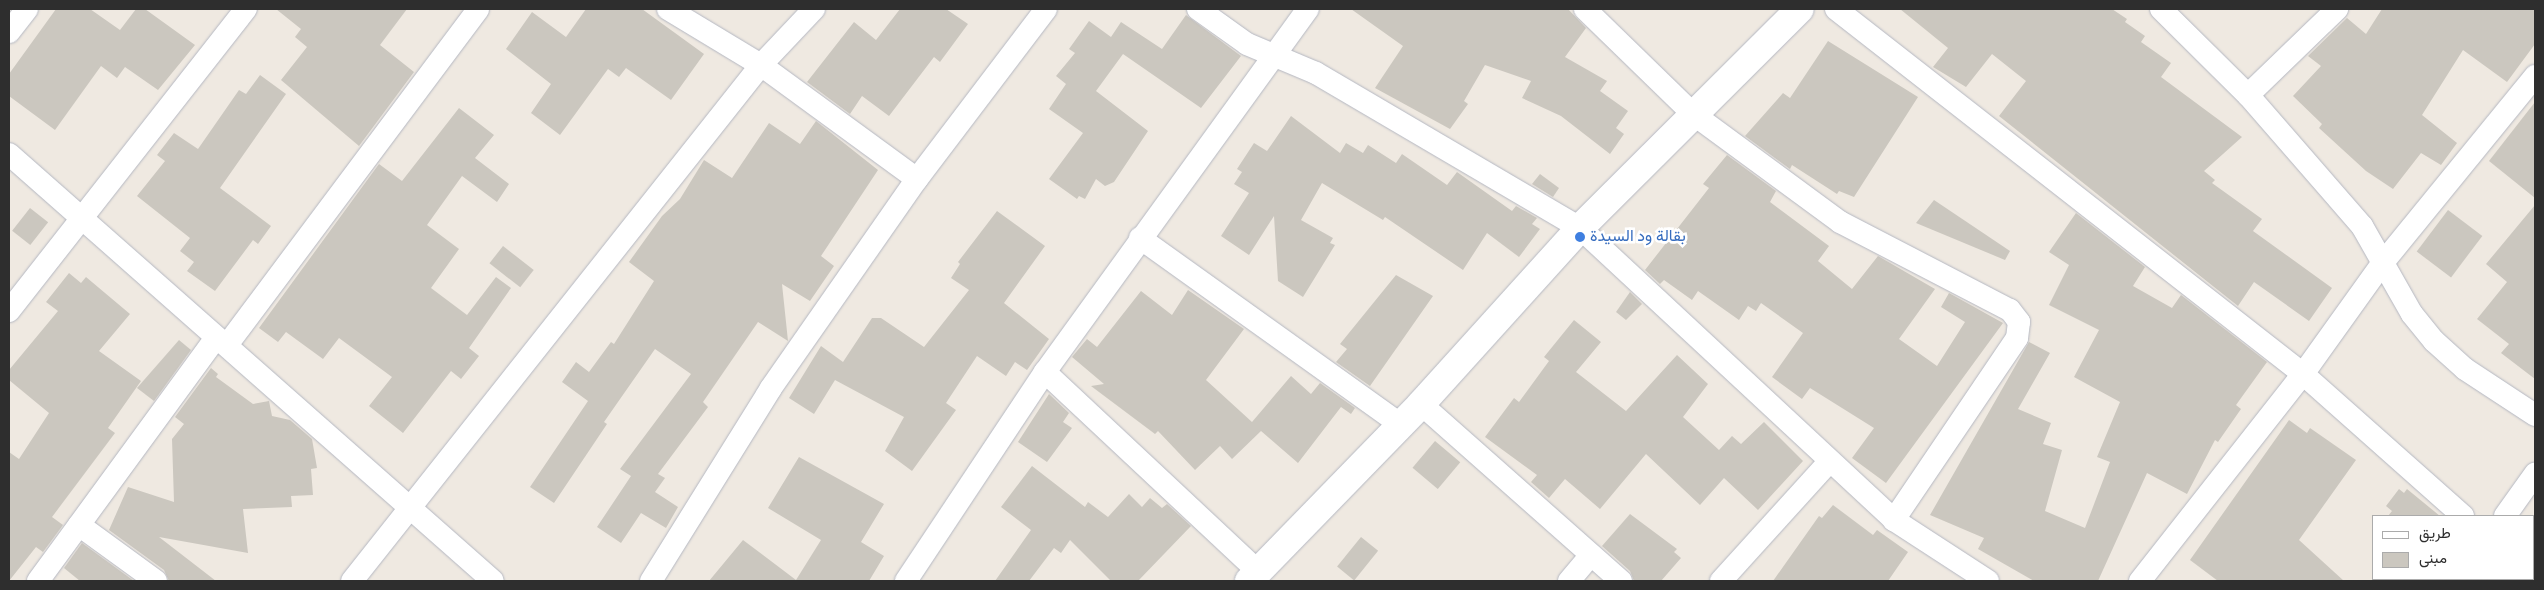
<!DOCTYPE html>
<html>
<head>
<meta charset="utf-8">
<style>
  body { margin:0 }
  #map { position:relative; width:2544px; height:590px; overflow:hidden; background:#efe9e1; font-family:Overpass,Vazirmatn,sans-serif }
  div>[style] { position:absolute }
  .building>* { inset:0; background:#cbc7bf; transform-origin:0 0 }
  .roads { filter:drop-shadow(0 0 1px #b4b7c1) drop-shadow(0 0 1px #b4b7c1) }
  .street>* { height:22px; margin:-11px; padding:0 11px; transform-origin:11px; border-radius:11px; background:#fff }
  .secondary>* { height:28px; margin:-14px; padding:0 14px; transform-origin:14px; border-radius:14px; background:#fff }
  .dots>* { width:14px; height:14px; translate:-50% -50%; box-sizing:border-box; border:2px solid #fff; border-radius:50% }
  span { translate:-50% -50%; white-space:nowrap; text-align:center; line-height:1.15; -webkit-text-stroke:5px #fff; paint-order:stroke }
  .shop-label { font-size:16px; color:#366cbe }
  .left { translate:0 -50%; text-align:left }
  .frame { position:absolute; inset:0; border:10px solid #2e2e2e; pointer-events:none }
  .legend { position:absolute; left:2372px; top:515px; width:162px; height:65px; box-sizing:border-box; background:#fff; border:1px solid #ababab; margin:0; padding:6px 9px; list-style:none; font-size:15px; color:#2e2e2e }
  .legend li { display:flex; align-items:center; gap:10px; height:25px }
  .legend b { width:25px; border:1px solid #ababab }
</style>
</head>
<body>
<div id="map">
  <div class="building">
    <div style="clip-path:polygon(56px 9px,90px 9px,120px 30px,136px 9px,145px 9px,195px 45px,158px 90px,125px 67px,117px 78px,101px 66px,55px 130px,9px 96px,9px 74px)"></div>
    <div style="clip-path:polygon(276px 9px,407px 9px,380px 45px,414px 72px,359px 146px,281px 80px,307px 47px,295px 37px,301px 29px)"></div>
    <div style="clip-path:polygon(586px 9px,642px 9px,704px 54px,671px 100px,626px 68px,619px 77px,608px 69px,560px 135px,531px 113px,551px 84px,506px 49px,532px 12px,566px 37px)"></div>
    <div style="clip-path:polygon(900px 9px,946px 9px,968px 24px,940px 62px,934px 57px,889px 116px,862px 96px,850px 114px,807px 82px,854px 22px,876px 40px)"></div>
    <div style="clip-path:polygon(1351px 9px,1568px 9px,1586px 28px,1565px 57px,1607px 81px,1600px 91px,1628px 111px,1616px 128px,1624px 134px,1610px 154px,1561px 116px,1522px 98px,1531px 81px,1485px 65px,1464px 101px,1468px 104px,1450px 129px,1375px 88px,1403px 46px)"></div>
    <div style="clip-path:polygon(1900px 9px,2112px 9px,2127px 19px,2125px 22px,2145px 36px,2141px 42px,2171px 63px,2161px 77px,2242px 137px,2204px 171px,2215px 180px,2212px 183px,2262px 219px,2253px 231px,2332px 288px,2309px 321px,2254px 282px,2238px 306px,1999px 116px,2026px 81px,1992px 54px,1966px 87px,1933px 67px,1948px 48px)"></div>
    <div style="clip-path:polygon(2382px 9px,2535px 9px,2535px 44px,2507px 82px,2463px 50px,2422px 115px,2457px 143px,2441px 165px,2421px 153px,2393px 189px,2366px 171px,2319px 128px,2322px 124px,2293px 96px,2321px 66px,2308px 56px,2347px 18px,2366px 34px)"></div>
    <div style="clip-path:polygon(1186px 15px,1241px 56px,1201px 108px,1123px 54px,1096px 91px,1148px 131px,1114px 182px,1105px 186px,1096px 179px,1085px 199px,1079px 196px,1077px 199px,1049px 179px,1083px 133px,1049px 109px,1066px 84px,1056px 76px,1075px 53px,1069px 49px,1089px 21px,1111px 37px,1121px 22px,1162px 49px)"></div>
    <div style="clip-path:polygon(1828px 41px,1918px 97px,1854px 197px,1839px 191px,1837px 194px,1792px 165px,1790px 169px,1745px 136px,1783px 93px,1790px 98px)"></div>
    <div style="clip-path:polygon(260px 75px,286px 94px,220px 188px,271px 226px,258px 244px,253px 240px,215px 291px,187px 271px,194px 262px,180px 251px,190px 238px,137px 196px,165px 161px,157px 155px,174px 133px,198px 149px,239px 90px,246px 94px)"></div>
    <div style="clip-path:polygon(2535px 102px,2535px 198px,2489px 161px)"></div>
    <div style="clip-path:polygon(459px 108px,494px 135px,475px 158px,509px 184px,497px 202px,462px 176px,427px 225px,459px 249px,431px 288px,467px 315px,496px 277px,511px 288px,469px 348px,479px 356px,461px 379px,451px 371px,403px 433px,369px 406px,392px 377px,339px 338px,323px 359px,286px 332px,278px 342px,259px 328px,379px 164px,402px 181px)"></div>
    <div style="clip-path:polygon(1291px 116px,1340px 153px,1346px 143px,1363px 153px,1368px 145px,1396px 163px,1402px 154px,1447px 185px,1457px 172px,1512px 211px,1516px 206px,1537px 218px,1532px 224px,1540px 229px,1519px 257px,1487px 233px,1463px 270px,1385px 217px,1383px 220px,1322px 183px,1301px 220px,1333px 238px,1330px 243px,1335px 245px,1303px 297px,1278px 281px,1274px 216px,1249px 255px,1221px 236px,1249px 193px,1234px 184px,1242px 172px,1237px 169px,1254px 143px,1267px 151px)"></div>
    <div style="clip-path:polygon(816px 121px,878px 170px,821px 256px,834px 266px,810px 301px,782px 284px,788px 341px,758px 322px,703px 402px,708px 407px,658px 474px,665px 478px,655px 492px,678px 507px,666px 528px,641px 513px,621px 543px,597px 527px,631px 476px,620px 469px,691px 374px,655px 349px,604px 422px,607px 424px,554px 503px,530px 487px,588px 401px,562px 382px,576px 362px,589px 372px,611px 342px,614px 344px,654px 281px,629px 262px,662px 216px,680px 199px,704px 160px,732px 178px,769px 123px,800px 144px)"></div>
    <div style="clip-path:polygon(1727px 155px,1776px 191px,1770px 202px,1829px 246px,1818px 261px,1852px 289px,1878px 256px,1935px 289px,1899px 339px,1937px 366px,1965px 322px,1941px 307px,1949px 293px,2003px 323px,1886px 483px,1852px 458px,1874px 428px,1810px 388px,1802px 399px,1772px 377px,1803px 333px,1761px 303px,1756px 311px,1748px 306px,1739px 320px,1698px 291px,1692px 300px,1664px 280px,1660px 284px,1645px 270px,1709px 188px,1703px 184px)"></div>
    <div style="clip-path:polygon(1540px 174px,1559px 188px,1553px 197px,1532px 184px)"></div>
    <div style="clip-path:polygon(1934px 200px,2010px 251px,2005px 260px,1916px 223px)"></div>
    <div style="clip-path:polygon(2535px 205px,2535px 379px,2501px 353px,2509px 344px,2477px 319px,2507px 282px,2486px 264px)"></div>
    <div style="left:30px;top:208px;width:23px;height:29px;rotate:38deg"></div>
    <div style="left:2448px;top:210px;width:43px;height:52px;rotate:37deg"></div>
    <div style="clip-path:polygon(997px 211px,1045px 246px,1004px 303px,1049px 339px,1027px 370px,1015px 362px,1006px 376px,977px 356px,946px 403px,956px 410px,912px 471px,885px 451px,904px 417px,835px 380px,814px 414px,789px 398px,821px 346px,843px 362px,872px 318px,881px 318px,924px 347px,969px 290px,951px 278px,960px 264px,958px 262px)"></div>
    <div style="clip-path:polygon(2076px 213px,2145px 267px,2133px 286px,2172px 308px,2181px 295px,2267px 362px,2236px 405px,2241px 409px,2218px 442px,2215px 440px,2187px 494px,2147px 473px,2098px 581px,2034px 581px,1978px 549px,1984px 538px,1930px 515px,2029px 342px,2050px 353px,2018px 409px,2051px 423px,2043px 444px,2062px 450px,2045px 511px,2085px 528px,2110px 462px,2097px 457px,2120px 402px,2074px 377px,2099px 330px,2049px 305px,2069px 265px,2049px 252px)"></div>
    <div style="left:503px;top:246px;width:39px;height:22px;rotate:38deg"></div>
    <div style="clip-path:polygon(69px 273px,81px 283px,86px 277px,130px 314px,99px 351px,141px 381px,108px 428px,115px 433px,52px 517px,63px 525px,43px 552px,36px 547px,9px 581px,9px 452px,19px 459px,49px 413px,9px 380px,9px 370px,58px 311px,46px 302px)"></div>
    <div style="clip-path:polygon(1396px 275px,1433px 296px,1370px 386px,1336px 362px,1347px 349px,1340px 344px)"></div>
    <div style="clip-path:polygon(1188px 290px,1244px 329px,1206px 380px,1252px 422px,1291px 376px,1311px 394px,1320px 383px,1355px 408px,1351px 414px,1341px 407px,1298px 463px,1261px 431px,1232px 459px,1220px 446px,1195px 470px,1158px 431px,1155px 434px,1091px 386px,1104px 384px,1072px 357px,1087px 339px,1097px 347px,1141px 291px,1172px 315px)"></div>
    <div style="clip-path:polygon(1630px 292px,1642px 304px,1626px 320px,1616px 312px)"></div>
    <div style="clip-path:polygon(1574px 320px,1601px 342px,1576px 372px,1626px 411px,1677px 355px,1708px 384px,1683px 417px,1719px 450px,1732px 436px,1741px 444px,1764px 422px,1803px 461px,1758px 510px,1724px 478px,1700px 505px,1646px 454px,1600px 509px,1565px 479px,1549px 498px,1531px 482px,1537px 475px,1485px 437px,1514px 398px,1519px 402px,1549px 361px,1544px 357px)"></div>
    <div style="clip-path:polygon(179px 340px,191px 350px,154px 401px,137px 388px)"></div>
    <div style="clip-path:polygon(211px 368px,218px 374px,216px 377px,253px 404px,269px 401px,272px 416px,290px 420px,312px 439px,317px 468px,311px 469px,313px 495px,291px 496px,292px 507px,243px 509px,248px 553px,159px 537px,216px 581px,169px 581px,164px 570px,109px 530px,128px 487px,174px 502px,172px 439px,184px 424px,175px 417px)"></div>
    <div style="clip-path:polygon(1049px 394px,1069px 413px,1063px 422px,1072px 428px,1047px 462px,1018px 442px)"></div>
    <div style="clip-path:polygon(2289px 420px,2307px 433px,2310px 428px,2356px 460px,2299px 540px,2344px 581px,2218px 581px,2190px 560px)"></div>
    <div style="left:1435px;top:441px;width:33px;height:35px;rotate:40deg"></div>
    <div style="clip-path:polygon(799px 457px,884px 504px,861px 542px,884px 556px,869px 581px,709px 581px,743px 540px,796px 580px,821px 540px,768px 508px)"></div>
    <div style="clip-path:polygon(1032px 466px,1085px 507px,1088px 502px,1108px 517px,1129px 494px,1142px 507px,1150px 498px,1162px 508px,1167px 504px,1191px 526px,1138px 581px,1111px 581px,1070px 540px,1061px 553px,1054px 548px,1029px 581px,995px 581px,1031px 530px,1001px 507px)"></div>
    <div style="clip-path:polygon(2399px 489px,2404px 493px,2407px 489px,2440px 516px,2388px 516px,2392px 511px,2386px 506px)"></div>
    <div style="clip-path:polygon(1833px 505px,1873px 535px,1877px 530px,1908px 552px,1888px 581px,1773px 581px,1819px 516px,1822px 518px)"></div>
    <div style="clip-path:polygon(1630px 514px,1677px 549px,1674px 552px,1681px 558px,1661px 581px,1634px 581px,1630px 571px,1602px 546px)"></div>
    <div style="left:1361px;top:537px;width:22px;height:38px;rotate:39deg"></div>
    <div style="clip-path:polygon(82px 543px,134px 581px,80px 581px,64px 568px)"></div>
  </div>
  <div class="roads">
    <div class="street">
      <div style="left:668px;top:9px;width:109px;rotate:31.1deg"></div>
      <div style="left:761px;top:65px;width:193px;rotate:36.2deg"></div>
      <div style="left:1198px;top:9px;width:60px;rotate:35.5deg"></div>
      <div style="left:1247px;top:44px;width:75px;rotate:22.8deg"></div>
      <div style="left:1316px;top:73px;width:306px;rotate:30.4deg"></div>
      <div style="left:1580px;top:228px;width:429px;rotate:42.9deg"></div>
      <div style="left:1894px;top:520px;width:112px;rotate:33deg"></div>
      <div style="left:1585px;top:9px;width:151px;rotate:44.2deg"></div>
      <div style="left:1693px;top:114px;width:182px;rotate:36.3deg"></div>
      <div style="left:1840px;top:222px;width:191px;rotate:27.4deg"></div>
      <div style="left:2010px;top:310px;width:15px;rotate:53deg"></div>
      <div style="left:2019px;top:322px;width:16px;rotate:97deg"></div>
      <div style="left:2017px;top:338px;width:220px;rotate:124.1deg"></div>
      <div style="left:1836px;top:9px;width:593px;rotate:38.01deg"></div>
      <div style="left:2303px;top:374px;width:214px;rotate:41.6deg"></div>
      <div style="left:2161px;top:9px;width:122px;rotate:44.7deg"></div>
      <div style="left:2248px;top:95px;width:174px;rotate:49deg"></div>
      <div style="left:2362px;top:226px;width:101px;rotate:60.4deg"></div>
      <div style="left:2412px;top:314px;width:35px;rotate:51deg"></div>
      <div style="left:2434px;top:341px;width:42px;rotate:42.1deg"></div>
      <div style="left:2465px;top:369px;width:84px;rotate:33.3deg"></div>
      <div style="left:9px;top:32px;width:29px;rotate:-52deg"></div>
      <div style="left:2248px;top:95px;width:124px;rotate:-44deg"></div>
      <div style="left:9px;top:154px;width:645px;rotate:41.42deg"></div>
      <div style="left:1140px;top:238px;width:321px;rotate:35.6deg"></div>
      <div style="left:9px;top:311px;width:384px;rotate:-51.9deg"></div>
      <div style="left:227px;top:345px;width:419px;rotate:-53.2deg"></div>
      <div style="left:1045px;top:372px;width:291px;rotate:43.1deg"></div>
      <div style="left:1421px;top:404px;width:267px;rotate:41.5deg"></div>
      <div style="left:2505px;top:516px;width:52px;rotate:-54.5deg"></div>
      <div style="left:79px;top:525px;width:95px;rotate:36deg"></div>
      <div style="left:38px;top:581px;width:301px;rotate:-53.8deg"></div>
      <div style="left:352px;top:581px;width:658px;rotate:-51.6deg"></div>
      <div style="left:761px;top:65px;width:77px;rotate:-46.6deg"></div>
      <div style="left:651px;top:581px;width:227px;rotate:-58.1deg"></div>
      <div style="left:771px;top:388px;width:255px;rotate:-55.1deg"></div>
      <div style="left:917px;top:179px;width:213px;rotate:-52.8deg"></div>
      <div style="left:906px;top:581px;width:251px;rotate:-56.4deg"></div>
      <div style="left:1045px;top:372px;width:448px;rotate:-54.1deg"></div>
      <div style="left:1569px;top:581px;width:34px;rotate:-50deg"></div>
      <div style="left:1721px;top:581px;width:162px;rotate:-47.8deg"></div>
      <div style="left:2140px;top:581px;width:263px;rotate:-51.8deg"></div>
      <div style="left:2303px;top:374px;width:134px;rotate:-54.4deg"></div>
      <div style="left:2381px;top:265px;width:244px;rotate:-50.8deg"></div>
      <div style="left:2456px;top:581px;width:3px;rotate:-45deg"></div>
    </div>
    <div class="secondary">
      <div style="left:1249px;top:581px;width:247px;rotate:-45.8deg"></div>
      <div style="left:1421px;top:404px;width:237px;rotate:-47.9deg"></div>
      <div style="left:1580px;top:228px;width:310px;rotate:-44.9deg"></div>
    </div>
  </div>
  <div class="dots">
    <div style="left:1580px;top:237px;background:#3f7fe0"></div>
  </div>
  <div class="shop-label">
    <span class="left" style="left:1590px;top:237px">بقالة ود السيدة</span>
  </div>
  <div class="frame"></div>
  <ul class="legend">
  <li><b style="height:6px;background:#fff"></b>طريق</li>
  <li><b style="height:14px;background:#cbc7bf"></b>مبنى</li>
  </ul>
</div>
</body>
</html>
